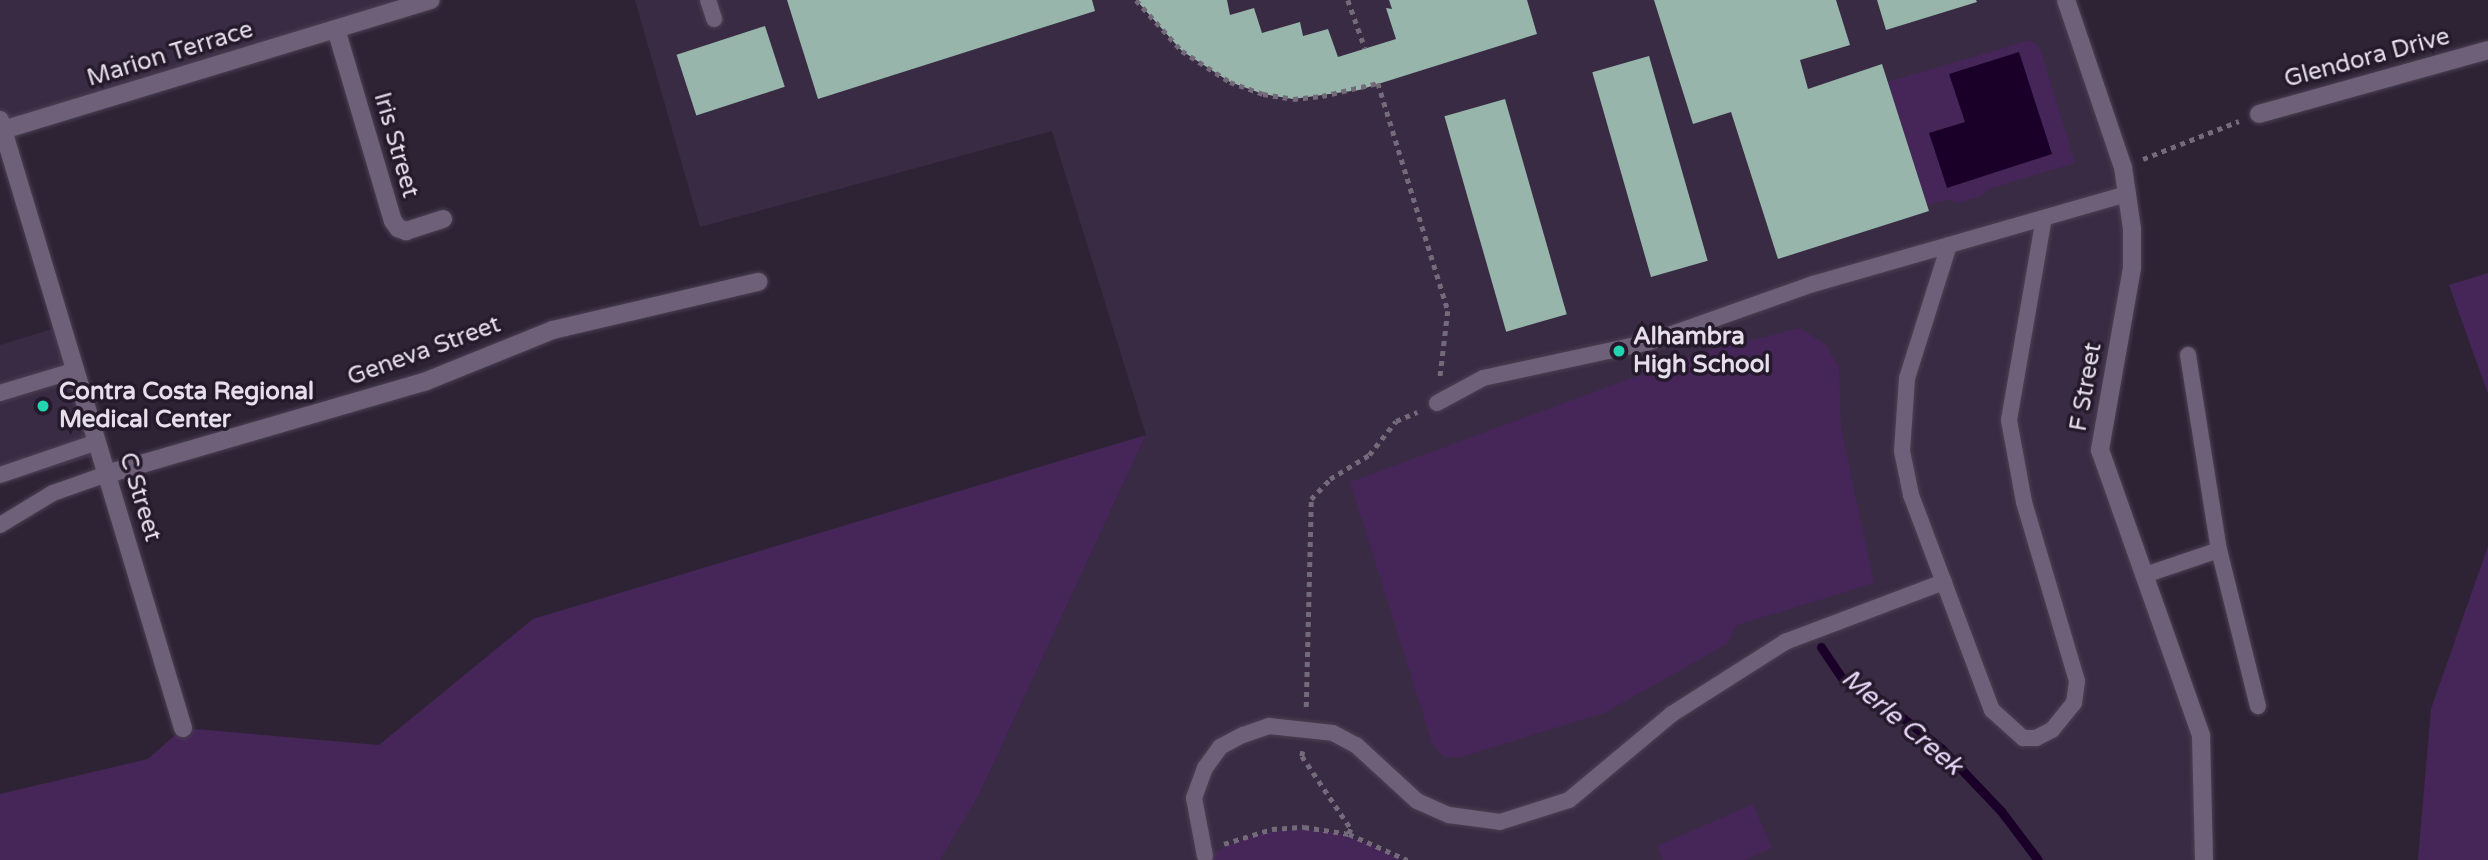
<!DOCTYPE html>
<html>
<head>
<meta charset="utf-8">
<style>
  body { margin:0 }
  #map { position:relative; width:2488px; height:860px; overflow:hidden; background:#2e2335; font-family:"Varela Round",sans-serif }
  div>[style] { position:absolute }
  .built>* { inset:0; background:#392b43 }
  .green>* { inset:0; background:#462658 }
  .water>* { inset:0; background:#1a0029 }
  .stream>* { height:9px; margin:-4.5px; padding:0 4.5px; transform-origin:4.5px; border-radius:4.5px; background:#1a0029 }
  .building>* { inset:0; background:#97b5ab; transform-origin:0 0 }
  .path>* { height:4.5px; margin-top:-2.25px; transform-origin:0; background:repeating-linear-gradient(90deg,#736a7a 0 5px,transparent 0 10px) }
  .roads { filter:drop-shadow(0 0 2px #4b4152) drop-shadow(0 0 2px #4b4152) }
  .lane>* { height:16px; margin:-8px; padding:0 8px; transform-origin:8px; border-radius:8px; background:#6f6079 }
  .street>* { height:18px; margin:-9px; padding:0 9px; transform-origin:9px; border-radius:9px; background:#6f6079 }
  .dots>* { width:19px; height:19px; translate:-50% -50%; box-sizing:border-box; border:4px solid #241a2b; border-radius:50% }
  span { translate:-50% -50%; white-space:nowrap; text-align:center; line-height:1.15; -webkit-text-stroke:7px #241a2b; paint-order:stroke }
  .street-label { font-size:24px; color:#e6dfeb }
  .poi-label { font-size:24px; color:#e6dfeb; font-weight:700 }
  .left { translate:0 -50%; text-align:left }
  .water-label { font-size:26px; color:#ebd8f9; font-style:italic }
</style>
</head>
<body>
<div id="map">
  <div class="built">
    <div style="clip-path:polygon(0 0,431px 0,3px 130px,0 120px)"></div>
    <div style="clip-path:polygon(635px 0,2066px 0,2132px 229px,2100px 450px,2201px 736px,2204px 860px,940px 860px,979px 795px,1146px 435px,1052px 131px,700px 227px)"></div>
    <div style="clip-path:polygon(62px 326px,102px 454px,0 484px,0 345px)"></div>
  </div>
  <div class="green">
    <div style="clip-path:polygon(2030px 40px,2040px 48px,2075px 163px,1988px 189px,1982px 196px,1956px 203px,1950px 199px,1927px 205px,1888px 82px)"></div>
    <div style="clip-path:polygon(2488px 273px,2488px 394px,2449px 285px)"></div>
    <div style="clip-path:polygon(1800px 328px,1825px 344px,1839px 367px,1841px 428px,1874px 583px,1737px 625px,1727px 644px,1604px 713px,1461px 757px,1444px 757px,1432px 743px,1350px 482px,1702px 352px)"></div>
    <div style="clip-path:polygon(1146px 435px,979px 795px,940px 860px,0 860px,0 794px,148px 759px,183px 728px,379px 745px,533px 619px)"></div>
    <div style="clip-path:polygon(2488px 546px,2488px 860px,2418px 860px,2431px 709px)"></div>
    <div style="clip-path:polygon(1753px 804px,1772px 848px,1745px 860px,1663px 860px,1657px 846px)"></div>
    <div style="clip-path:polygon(1305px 829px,1337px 833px,1368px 843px,1401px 860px,1199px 860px,1242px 839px,1273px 831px)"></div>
  </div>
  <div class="water">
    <div style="clip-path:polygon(2019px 52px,2052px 154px,1947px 188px,1929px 133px,1965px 122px,1949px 74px)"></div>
  </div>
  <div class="stream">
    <div style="left:1821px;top:647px;width:37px;rotate:56deg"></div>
    <div style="left:1842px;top:678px;width:43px;rotate:29.6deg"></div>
    <div style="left:1879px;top:699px;width:80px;rotate:38.4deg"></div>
    <div style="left:1942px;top:749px;width:86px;rotate:46.4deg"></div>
    <div style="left:2001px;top:811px;width:61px;rotate:52.9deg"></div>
  </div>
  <div class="building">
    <div style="clip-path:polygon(787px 0,1092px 0,1095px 11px,818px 99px)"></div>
    <div style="clip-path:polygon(1136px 0,1227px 0,1230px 15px,1254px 8px,1262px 33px,1300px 22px,1303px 36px,1328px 29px,1338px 57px,1396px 39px,1386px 8px,1392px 9px,1389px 0,1527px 0,1537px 34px,1359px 90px,1293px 99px,1263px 94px,1230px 82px,1182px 51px)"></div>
    <div style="clip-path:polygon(1654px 0,1836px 0,1850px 45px,1800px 60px,1808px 89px,1882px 64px,1929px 211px,1778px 259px,1731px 112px,1693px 124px)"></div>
    <div style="clip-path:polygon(1877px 0,1976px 0,1977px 2px,1886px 30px)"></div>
    <div style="left:765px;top:26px;width:64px;height:93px;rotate:72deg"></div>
    <div style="left:1649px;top:56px;width:213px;height:59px;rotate:74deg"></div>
    <div style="left:1505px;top:99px;width:224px;height:63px;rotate:74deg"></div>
  </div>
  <div class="path">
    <div style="left:1136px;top:0;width:69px;rotate:48deg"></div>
    <div style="left:1182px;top:51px;width:57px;rotate:32.9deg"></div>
    <div style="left:1230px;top:82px;width:35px;rotate:20deg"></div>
    <div style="left:1263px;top:94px;width:30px;rotate:9deg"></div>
    <div style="left:1293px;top:99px;width:29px;rotate:-6deg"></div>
    <div style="left:1322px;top:96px;width:57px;rotate:-13.1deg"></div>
    <div style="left:1378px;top:83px;width:239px;rotate:72.9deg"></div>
    <div style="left:1448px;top:311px;width:67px;rotate:96.8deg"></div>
    <div style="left:1348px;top:0;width:51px;rotate:70.5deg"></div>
    <div style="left:2143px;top:159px;width:103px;rotate:-21.6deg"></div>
    <div style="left:1306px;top:707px;width:208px;rotate:-88.6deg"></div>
    <div style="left:1311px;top:499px;width:28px;rotate:-46deg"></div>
    <div style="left:1330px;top:479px;width:46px;rotate:-31.6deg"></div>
    <div style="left:1369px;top:455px;width:43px;rotate:-51.5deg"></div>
    <div style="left:1396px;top:421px;width:23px;rotate:-23deg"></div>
    <div style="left:1303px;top:751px;width:5px;rotate:101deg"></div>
    <div style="left:1302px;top:756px;width:88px;rotate:56.1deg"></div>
    <div style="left:1351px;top:829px;width:8px;rotate:113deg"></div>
    <div style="left:1224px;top:844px;width:50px;rotate:-17.4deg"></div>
    <div style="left:1272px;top:829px;width:32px;rotate:-4deg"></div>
    <div style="left:1304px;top:827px;width:46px;rotate:8.8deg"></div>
    <div style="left:1349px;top:834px;width:64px;rotate:24.1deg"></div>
  </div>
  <div class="roads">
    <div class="lane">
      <div style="left:708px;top:0;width:20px;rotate:72deg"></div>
      <div style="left:1949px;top:245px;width:139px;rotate:107.5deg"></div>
      <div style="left:1907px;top:378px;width:73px;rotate:93.9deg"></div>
      <div style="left:1902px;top:451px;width:45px;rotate:78.4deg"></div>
      <div style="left:1911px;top:495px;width:230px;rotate:69.4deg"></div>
      <div style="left:1992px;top:710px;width:42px;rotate:42.1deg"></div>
      <div style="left:2023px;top:738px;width:13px"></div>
      <div style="left:2036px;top:738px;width:18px;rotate:-27deg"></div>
      <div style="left:2052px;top:730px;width:35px;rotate:-51deg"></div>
      <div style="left:2074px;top:703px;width:22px;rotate:-82deg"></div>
      <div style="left:2077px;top:681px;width:187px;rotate:-106.5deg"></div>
      <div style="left:2024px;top:502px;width:83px;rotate:-100.4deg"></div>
      <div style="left:2009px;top:420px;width:205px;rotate:-80.2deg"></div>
      <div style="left:2188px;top:355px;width:197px;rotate:81deg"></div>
      <div style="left:2219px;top:550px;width:161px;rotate:76deg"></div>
      <div style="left:0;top:393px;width:79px;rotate:-16.8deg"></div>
      <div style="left:1437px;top:403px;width:52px;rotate:-28.5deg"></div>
      <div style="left:1483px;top:378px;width:170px;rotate:-12.2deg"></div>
      <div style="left:1649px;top:342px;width:174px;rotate:-19.5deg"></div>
      <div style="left:1813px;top:284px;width:327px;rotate:-16deg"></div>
      <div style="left:0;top:475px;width:102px;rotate:-18.8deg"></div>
      <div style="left:0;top:525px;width:62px;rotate:-31.1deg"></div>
      <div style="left:53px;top:493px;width:57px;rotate:-19.4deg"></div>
      <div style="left:2145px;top:575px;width:78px;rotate:-18.7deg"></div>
      <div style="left:1205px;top:856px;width:59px;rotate:-100.7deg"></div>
      <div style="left:1194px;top:798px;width:32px;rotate:-70deg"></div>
      <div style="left:1205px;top:768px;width:26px;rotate:-54deg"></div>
      <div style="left:1220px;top:747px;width:26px;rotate:-28deg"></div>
      <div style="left:1243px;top:735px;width:28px;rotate:-19deg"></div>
      <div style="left:1269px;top:726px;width:64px;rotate:6.2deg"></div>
      <div style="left:1333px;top:733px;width:26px;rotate:28deg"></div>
      <div style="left:1356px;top:745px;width:83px;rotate:42.6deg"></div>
      <div style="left:1417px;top:801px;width:35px;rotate:24deg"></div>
      <div style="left:1449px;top:815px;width:51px;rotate:7.8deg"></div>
      <div style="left:1500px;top:822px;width:72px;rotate:-17.7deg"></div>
      <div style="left:1569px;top:800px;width:134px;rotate:-39.9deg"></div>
      <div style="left:1672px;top:714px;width:134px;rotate:-32.5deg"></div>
      <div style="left:1785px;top:642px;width:170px;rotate:-20.7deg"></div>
    </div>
    <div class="street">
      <div style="left:2066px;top:0;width:176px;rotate:71.2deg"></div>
      <div style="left:2123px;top:167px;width:63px;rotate:81.7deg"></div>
      <div style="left:2132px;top:229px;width:39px;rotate:90deg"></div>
      <div style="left:2132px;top:268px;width:185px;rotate:100deg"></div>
      <div style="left:2100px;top:450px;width:303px;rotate:70.5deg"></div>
      <div style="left:2201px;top:736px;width:124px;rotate:88.6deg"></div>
      <div style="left:336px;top:29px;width:200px;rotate:73.5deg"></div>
      <div style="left:393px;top:221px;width:9px;rotate:54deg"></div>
      <div style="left:398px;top:228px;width:9px;rotate:21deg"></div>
      <div style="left:406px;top:231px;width:39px;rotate:-18deg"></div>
      <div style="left:2259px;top:114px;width:238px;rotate:-15.6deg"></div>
      <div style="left:0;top:120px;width:635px;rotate:73.25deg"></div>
      <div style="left:3px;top:130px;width:447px;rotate:-16.9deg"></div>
      <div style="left:107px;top:474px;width:330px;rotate:-16.2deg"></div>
      <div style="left:424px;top:382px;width:139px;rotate:-22deg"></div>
      <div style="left:553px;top:330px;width:211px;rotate:-13.2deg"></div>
    </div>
  </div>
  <div class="dots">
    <div style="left:1619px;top:351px;background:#21d5b0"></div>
    <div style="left:43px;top:406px;background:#21d5b0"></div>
  </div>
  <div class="street-label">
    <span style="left:170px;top:54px;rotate:-17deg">Marion Terrace</span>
    <span style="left:2367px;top:58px;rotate:-15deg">Glendora Drive</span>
    <span style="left:396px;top:145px;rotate:74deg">Iris Street</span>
    <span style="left:424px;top:351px;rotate:-20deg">Geneva Street</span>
    <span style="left:2086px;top:387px;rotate:-80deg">F Street</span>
    <span style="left:140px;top:497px;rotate:73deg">C Street</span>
  </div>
  <div class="poi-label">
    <span class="left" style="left:1633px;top:351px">Alhambra<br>High School</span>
    <span class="left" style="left:59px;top:406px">Contra Costa Regional<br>Medical Center</span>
  </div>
  <div class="water-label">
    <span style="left:1902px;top:722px;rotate:40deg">Merle Creek</span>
  </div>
</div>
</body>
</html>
